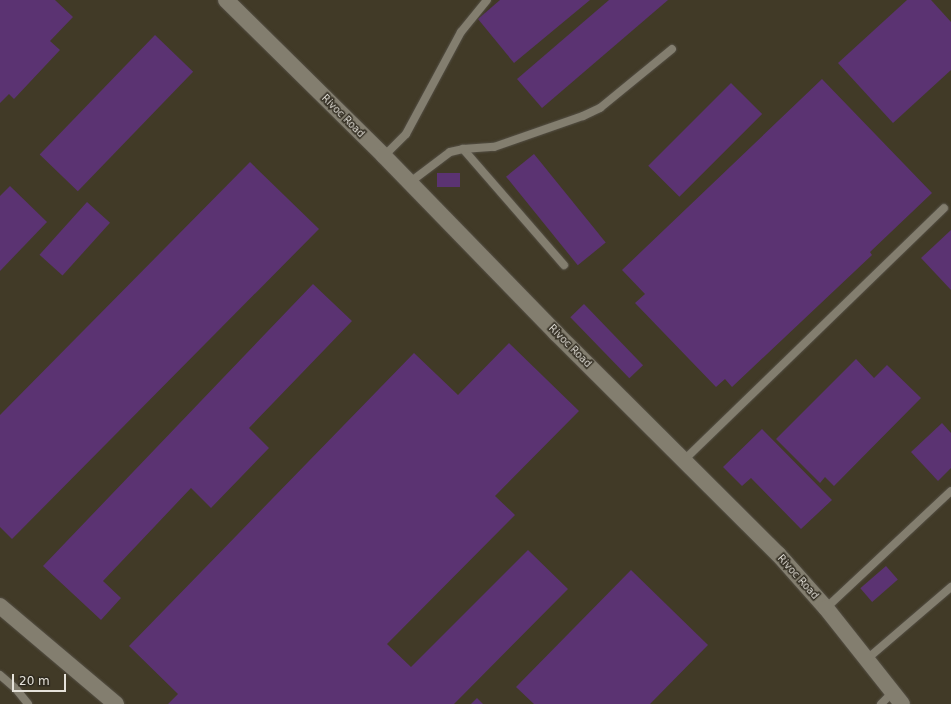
<!DOCTYPE html>
<html>
<head>
<meta charset="utf-8">
<style>
  body { margin:0 }
  #map { position:relative; width:951px; height:704px; overflow:hidden; background:#393428; font-family:"DejaVu Sans",sans-serif }
  div>[style] { position:absolute }
  .built>* { inset:0; background:#413a27; transform-origin:0 0 }
  .building>* { inset:0; background:#5b3372; transform-origin:0 0 }
  .roads { filter:drop-shadow(0 0 1px #544f45) drop-shadow(0 0 1px #544f45) }
  .lane>* { height:8px; margin:-4px; padding:0 4px; transform-origin:4px; border-radius:4px; background:#837e6f }
  .street>* { height:16px; margin:-8px; padding:0 8px; transform-origin:8px; border-radius:8px; background:#837e6f }
  span { translate:-50% -50%; white-space:nowrap; text-align:center; line-height:1.15; -webkit-text-stroke:3px #2f2a1e; paint-order:stroke }
  .street-label { font-size:10px; color:#e5e2da }
  .scale { position:absolute; left:12px; top:674px; width:54px; height:18px; box-sizing:border-box; border:2px solid #e5e2da; border-top:0; padding-left:5px; font-size:12px; line-height:14px; white-space:nowrap; color:#e5e2da; -webkit-text-stroke:3px #2f2a1e; paint-order:stroke }
</style>
</head>
<body>
<div id="map">
  <div class="built">
    <div style="left:0;top:0;width:951px;height:704px"></div>
  </div>
  <div class="building">
    <div style="clip-path:polygon(0 0,55px 0,73px 17px,50px 41px,60px 50px,14px 99px,9px 94px,0 103px)"></div>
    <div style="clip-path:polygon(500px 0,590px 0,514px 63px,478px 19px)"></div>
    <div style="clip-path:polygon(609px 0,668px 0,542px 108px,517px 79px)"></div>
    <div style="clip-path:polygon(907px 0,931px 0,951px 22px,951px 70px,893px 123px,838px 63px)"></div>
    <div style="left:155px;top:35px;width:53px;height:166px;rotate:44deg"></div>
    <div style="clip-path:polygon(822px 79px,932px 193px,870px 252px,872px 255px,732px 387px,725px 379px,716px 387px,635px 303px,645px 294px,622px 270px)"></div>
    <div style="left:731px;top:83px;width:44px;height:117px;rotate:45deg"></div>
    <div style="left:534px;top:154px;width:114px;height:36px;rotate:51deg"></div>
    <div style="clip-path:polygon(250px 162px,319px 229px,12px 539px,0 527px,0 415px)"></div>
    <div style="left:437px;top:173px;width:23px;height:14px"></div>
    <div style="clip-path:polygon(10px 186px,47px 222px,0 271px,0 196px)"></div>
    <div style="left:87px;top:202px;width:31px;height:71px;rotate:42deg"></div>
    <div style="clip-path:polygon(951px 230px,951px 290px,921px 258px)"></div>
    <div style="clip-path:polygon(313px 284px,352px 321px,249px 428px,269px 448px,211px 508px,191px 488px,103px 581px,121px 598px,101px 620px,43px 566px)"></div>
    <div style="left:584px;top:304px;width:85px;height:19px;rotate:46deg"></div>
    <div style="clip-path:polygon(509px 343px,579px 411px,495px 496px,515px 515px,387px 644px,411px 667px,528px 550px,568px 589px,454px 704px,168px 704px,178px 694px,129px 646px,414px 353px,458px 395px)"></div>
    <div style="clip-path:polygon(856px 359px,874px 378px,887px 365px,921px 398px,834px 486px,825px 477px,820px 483px,776px 439px)"></div>
    <div style="clip-path:polygon(942px 423px,951px 433px,951px 468px,938px 481px,911px 452px)"></div>
    <div style="clip-path:polygon(762px 429px,832px 500px,801px 529px,751px 478px,742px 486px,723px 467px)"></div>
    <div style="left:886px;top:566px;width:18px;height:34px;rotate:49deg"></div>
    <div style="clip-path:polygon(631px 570px,708px 645px,650px 704px,534px 704px,516px 687px)"></div>
    <div style="clip-path:polygon(477px 698px,483px 704px,471px 704px)"></div>
  </div>
  <div class="roads">
    <div class="lane">
      <div style="left:463px;top:149px;width:154px;rotate:49deg"></div>
      <div style="left:384px;top:156px;width:31px;rotate:-45deg"></div>
      <div style="left:406px;top:134px;width:116px;rotate:-61.7deg"></div>
      <div style="left:461px;top:32px;width:41px;rotate:-50.9deg"></div>
      <div style="left:409px;top:183px;width:51px;rotate:-37.1deg"></div>
      <div style="left:450px;top:152px;width:13px;rotate:-13deg"></div>
      <div style="left:463px;top:149px;width:31px;rotate:-4deg"></div>
      <div style="left:494px;top:147px;width:94px;rotate:-19.2deg"></div>
      <div style="left:583px;top:116px;width:19px;rotate:-25deg"></div>
      <div style="left:600px;top:108px;width:93px;rotate:-39.3deg"></div>
      <div style="left:684px;top:460px;width:362px;rotate:-44.1deg"></div>
      <div style="left:826px;top:608px;width:171px;rotate:-43.1deg"></div>
      <div style="left:867px;top:659px;width:111px;rotate:-40.6deg"></div>
      <div style="left:0;top:675px;width:21px;rotate:41deg"></div>
      <div style="left:16px;top:689px;width:19px;rotate:51deg"></div>
      <div style="left:881px;top:704px;width:17px;rotate:-45deg"></div>
    </div>
    <div class="street">
      <div style="left:226px;top:0;width:222px;rotate:44.6deg"></div>
      <div style="left:384px;top:156px;width:247px;rotate:45.8deg"></div>
      <div style="left:556px;top:333px;width:313px;rotate:44.9deg"></div>
      <div style="left:778px;top:554px;width:72px;rotate:48.4deg"></div>
      <div style="left:826px;top:608px;width:122px;rotate:51.6deg"></div>
      <div style="left:0;top:606px;width:152px;rotate:40.2deg"></div>
    </div>
  </div>
  <div class="street-label">
    <span style="left:343px;top:116px;rotate:45deg">Rivoc Road</span>
    <span style="left:570px;top:346px;rotate:45deg">Rivoc Road</span>
    <span style="left:798px;top:577px;rotate:48deg">Rivoc Road</span>
  </div>
  <div class="scale">20 m</div>
</div>
</body>
</html>
